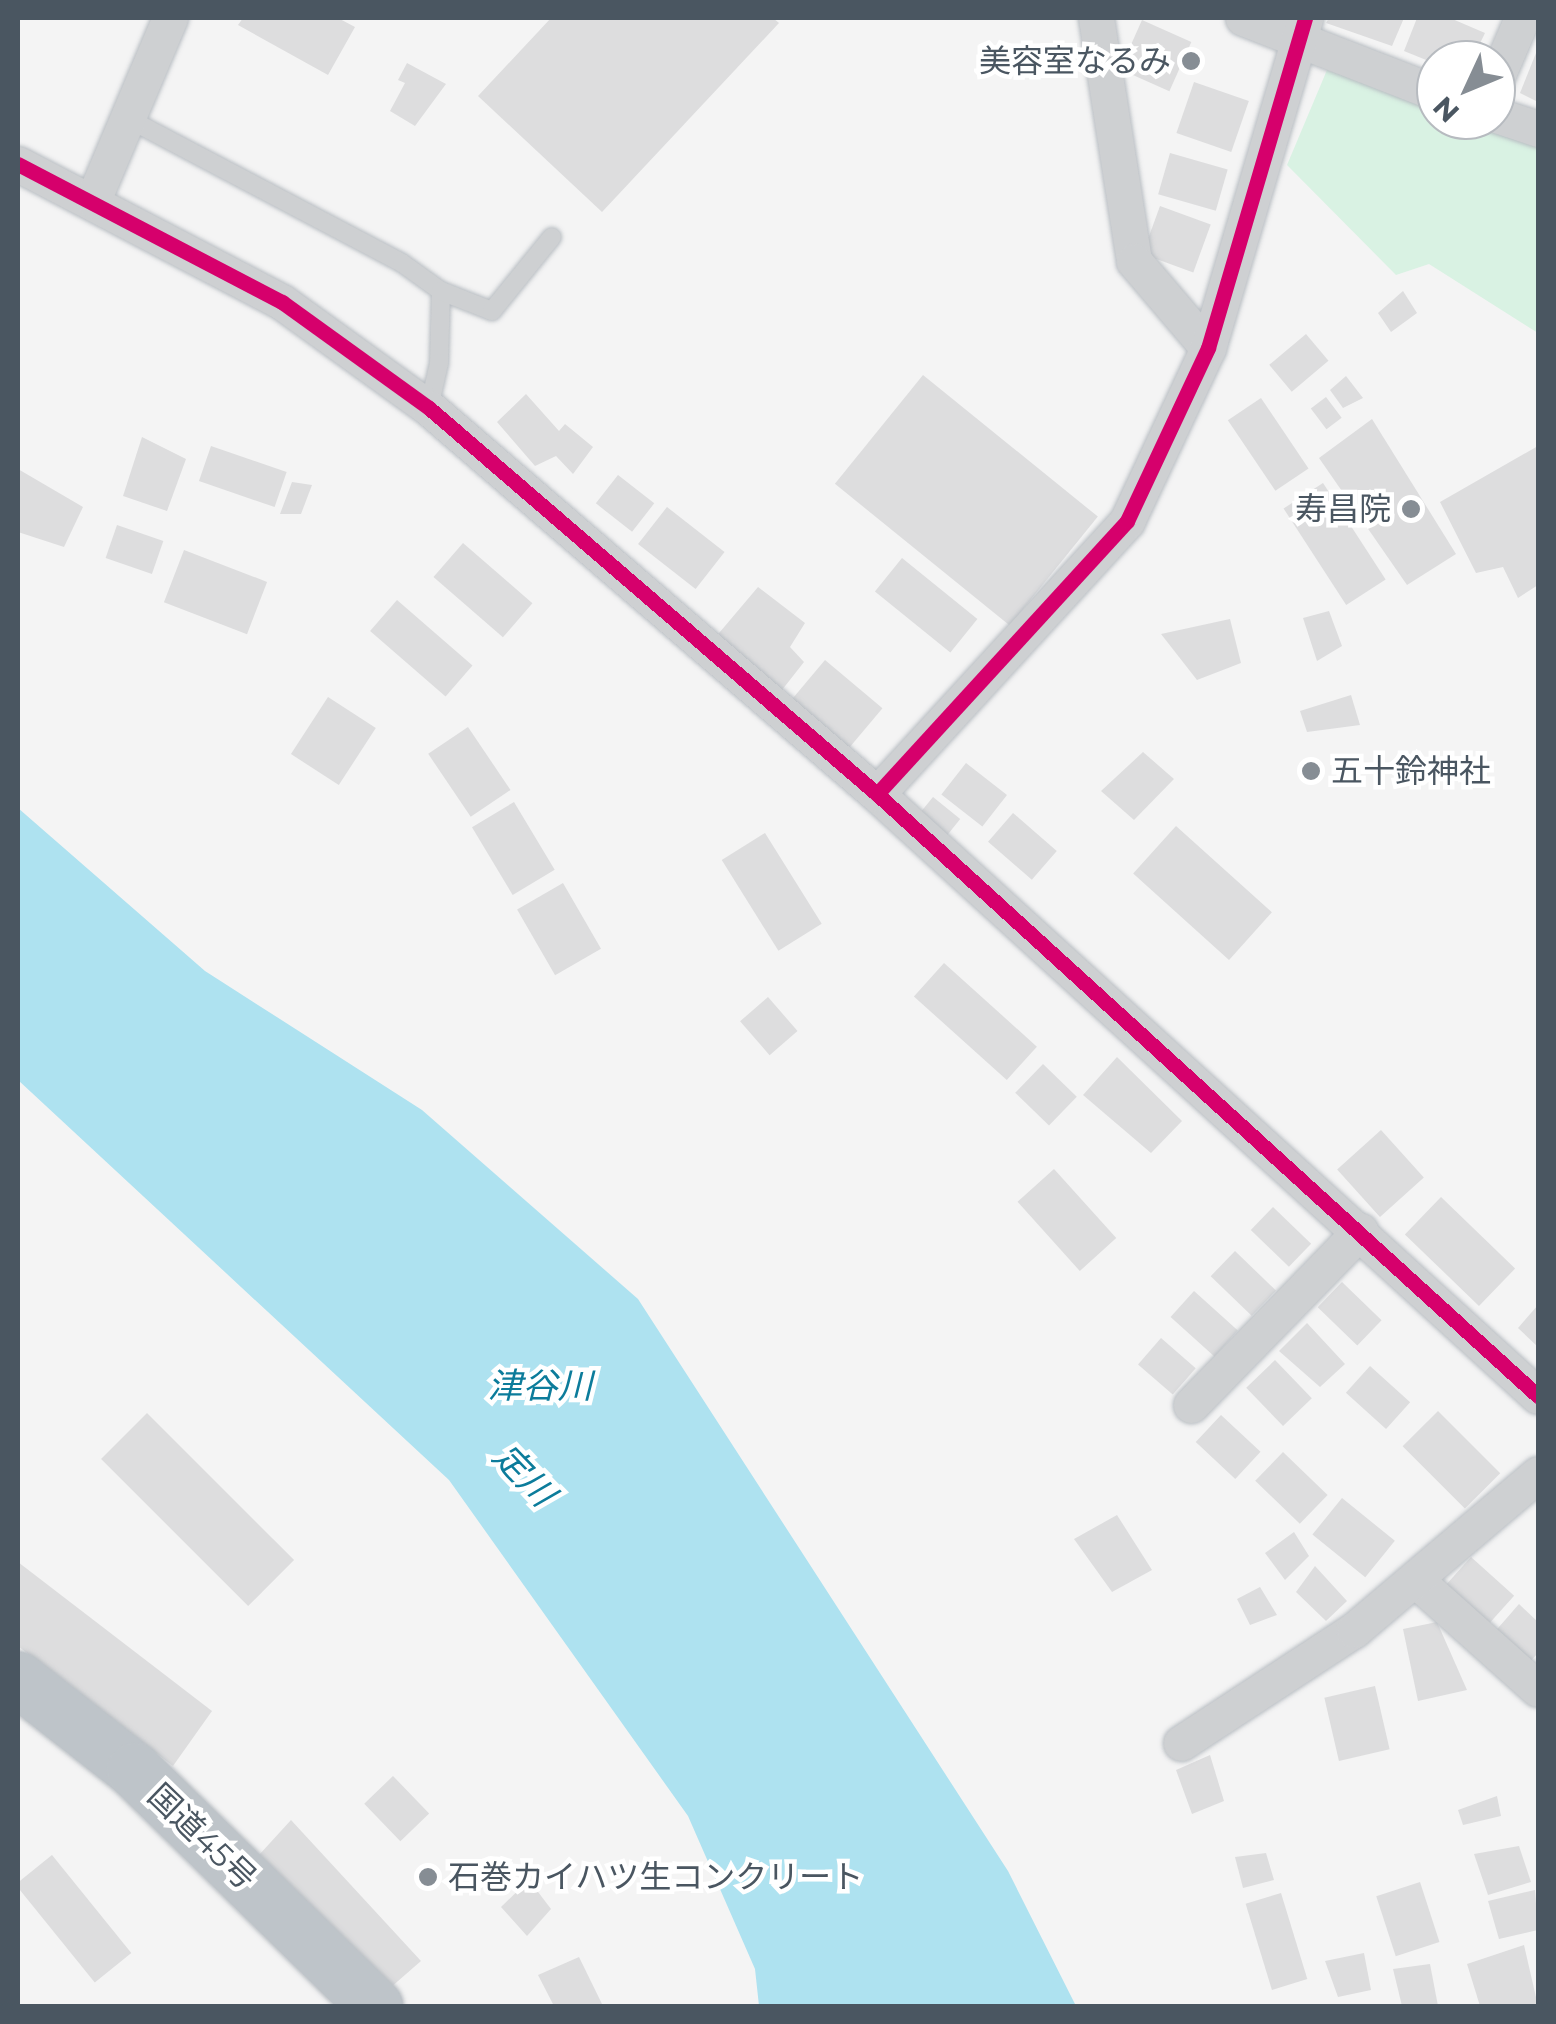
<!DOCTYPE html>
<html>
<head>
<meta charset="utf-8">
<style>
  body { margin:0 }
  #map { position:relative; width:1556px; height:2024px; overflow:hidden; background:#f4f4f4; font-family:Montserrat,"Noto Sans JP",sans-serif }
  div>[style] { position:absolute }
  .green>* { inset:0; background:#d9f2e3 }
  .water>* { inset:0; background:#aee2f0 }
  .building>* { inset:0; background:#ddddde; transform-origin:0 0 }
  .roads { filter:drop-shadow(0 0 2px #b9bec3) drop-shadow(0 0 2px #b9bec3) }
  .lane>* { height:18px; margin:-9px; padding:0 9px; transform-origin:9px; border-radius:9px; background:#ced0d2 }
  .street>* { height:35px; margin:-17.5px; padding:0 17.5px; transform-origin:17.5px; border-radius:17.5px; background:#ced0d2 }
  .highway>* { height:55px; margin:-27.5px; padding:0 27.5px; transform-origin:27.5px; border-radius:27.5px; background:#bec4c9 }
  .cycleway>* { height:15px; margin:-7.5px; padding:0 7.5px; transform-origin:7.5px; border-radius:7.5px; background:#d6006c }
  .dots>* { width:28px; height:28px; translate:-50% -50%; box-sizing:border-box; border:5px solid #fff; border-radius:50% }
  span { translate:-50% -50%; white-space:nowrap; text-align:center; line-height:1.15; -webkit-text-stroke:9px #fff; paint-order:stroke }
  .poi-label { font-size:32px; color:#4a5661 }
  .right { translate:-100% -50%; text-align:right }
  .left { translate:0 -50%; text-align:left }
  .street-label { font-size:32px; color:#4a5661 }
  .water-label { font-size:35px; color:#0c7c9b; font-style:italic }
  .frame { position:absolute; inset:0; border:20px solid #4a5661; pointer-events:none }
  .north { position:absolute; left:1416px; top:40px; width:100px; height:100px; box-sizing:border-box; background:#fff; border:2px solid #b7bbc0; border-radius:50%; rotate:226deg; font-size:28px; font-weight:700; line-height:40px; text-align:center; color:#4a5661 }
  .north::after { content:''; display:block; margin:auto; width:35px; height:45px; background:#868d94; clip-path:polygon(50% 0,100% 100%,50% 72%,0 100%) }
</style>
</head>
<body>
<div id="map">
  <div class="green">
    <div style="clip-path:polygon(1327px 70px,1436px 106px,1436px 120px,1479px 120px,1538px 140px,1538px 333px,1429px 264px,1396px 275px,1287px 165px)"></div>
  </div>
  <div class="water">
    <div style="clip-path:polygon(18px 808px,205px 971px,422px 1110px,638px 1299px,1008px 1871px,1076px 2006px,759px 2006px,755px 1969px,688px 1816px,449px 1480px,18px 1080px)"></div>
  </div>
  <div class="building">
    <div style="clip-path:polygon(243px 18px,338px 18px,355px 27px,328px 75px,238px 25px)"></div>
    <div style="clip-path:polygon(551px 18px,773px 18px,779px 23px,602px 212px,478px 96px)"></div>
    <div style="clip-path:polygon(1329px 18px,1404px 18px,1392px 46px,1326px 23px)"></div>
    <div style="clip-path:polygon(1417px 18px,1450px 18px,1485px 33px,1472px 60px,1436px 64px,1404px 51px)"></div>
    <div style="left:1142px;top:20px;width:54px;height:54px;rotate:24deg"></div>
    <div style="clip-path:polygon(1538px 48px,1538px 102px,1520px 93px)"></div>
    <div style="clip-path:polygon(407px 63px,446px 84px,415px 126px,390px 111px,405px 83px,398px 80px)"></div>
    <div style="left:1194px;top:82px;width:58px;height:54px;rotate:19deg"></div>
    <div style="left:1170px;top:153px;width:60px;height:43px;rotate:16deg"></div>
    <div style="left:1160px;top:206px;width:54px;height:51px;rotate:20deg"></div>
    <div style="clip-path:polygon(1403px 291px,1417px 313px,1391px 332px,1378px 313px)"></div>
    <div style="left:1306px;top:334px;width:35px;height:48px;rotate:50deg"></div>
    <div style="left:923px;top:375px;width:225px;height:140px;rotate:39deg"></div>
    <div style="clip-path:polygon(1346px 376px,1363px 398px,1343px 408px,1330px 390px)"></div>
    <div style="clip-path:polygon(526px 394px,559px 431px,565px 424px,593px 447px,573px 474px,556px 456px,535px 466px,497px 422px)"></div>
    <div style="left:1326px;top:397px;width:26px;height:19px;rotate:53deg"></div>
    <div style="left:1261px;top:398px;width:85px;height:40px;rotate:56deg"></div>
    <div style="clip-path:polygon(1372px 419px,1456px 554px,1407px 585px,1319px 458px)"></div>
    <div style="clip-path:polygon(142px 437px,186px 459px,167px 511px,123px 496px)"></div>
    <div style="left:211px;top:446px;width:80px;height:37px;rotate:19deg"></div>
    <div style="clip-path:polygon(1538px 446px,1538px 585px,1518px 598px,1503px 567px,1476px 573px,1440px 502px)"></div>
    <div style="clip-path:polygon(18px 469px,83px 507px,64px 547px,18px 532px)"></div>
    <div style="left:618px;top:475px;width:46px;height:36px;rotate:38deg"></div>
    <div style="clip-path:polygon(292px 482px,312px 485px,301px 514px,280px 514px)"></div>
    <div style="left:1323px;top:483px;width:115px;height:47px;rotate:57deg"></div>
    <div style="left:667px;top:507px;width:73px;height:47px;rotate:38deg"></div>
    <div style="left:117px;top:525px;width:49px;height:35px;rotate:19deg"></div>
    <div style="left:463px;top:543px;width:92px;height:45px;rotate:41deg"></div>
    <div style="left:184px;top:550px;width:89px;height:56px;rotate:21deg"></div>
    <div style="left:902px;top:558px;width:97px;height:43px;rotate:39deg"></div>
    <div style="clip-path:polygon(758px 587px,805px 623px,790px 647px,804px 662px,782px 690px,714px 639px)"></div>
    <div style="left:397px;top:600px;width:100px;height:41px;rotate:41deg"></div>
    <div style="clip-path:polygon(1329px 611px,1342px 646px,1317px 661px,1303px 618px)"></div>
    <div style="clip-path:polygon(1230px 619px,1241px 663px,1197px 680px,1161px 634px)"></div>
    <div style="left:825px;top:660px;width:75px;height:52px;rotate:40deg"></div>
    <div style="clip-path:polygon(1351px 695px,1360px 725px,1307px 732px,1300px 711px)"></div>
    <div style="left:328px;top:697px;width:57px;height:68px;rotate:33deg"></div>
    <div style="left:468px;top:727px;width:76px;height:48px;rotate:56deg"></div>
    <div style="clip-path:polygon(1143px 752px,1174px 779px,1134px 820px,1101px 791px)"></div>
    <div style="left:966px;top:763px;width:52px;height:40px;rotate:38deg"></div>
    <div style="left:933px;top:797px;width:35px;height:23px;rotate:39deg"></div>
    <div style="left:514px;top:802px;width:79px;height:49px;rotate:59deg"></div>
    <div style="left:1013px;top:813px;width:58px;height:38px;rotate:41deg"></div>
    <div style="left:1176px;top:826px;width:129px;height:64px;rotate:42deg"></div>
    <div style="left:765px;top:833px;width:107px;height:51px;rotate:58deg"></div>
    <div style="left:563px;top:883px;width:76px;height:53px;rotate:60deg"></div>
    <div style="left:944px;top:963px;width:125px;height:45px;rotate:42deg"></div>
    <div style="left:768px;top:997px;width:45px;height:37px;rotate:49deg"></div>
    <div style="clip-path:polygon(1117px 1057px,1182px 1121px,1151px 1153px,1083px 1095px)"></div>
    <div style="left:1043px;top:1064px;width:47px;height:40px;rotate:44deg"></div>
    <div style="left:1381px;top:1130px;width:64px;height:59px;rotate:48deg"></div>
    <div style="left:1054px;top:1169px;width:93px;height:49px;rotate:48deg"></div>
    <div style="left:1441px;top:1197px;width:103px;height:52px;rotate:44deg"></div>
    <div style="left:1273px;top:1207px;width:53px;height:32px;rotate:44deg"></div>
    <div style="left:1235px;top:1251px;width:57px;height:35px;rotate:44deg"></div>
    <div style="left:1342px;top:1282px;width:55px;height:35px;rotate:44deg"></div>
    <div style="left:1194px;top:1291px;width:59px;height:35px;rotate:42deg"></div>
    <div style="clip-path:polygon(1538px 1305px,1538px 1347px,1518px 1328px)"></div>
    <div style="clip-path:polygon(1307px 1323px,1345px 1364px,1320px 1387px,1279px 1351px)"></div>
    <div style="left:1161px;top:1338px;width:46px;height:35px;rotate:41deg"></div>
    <div style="left:1275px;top:1360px;width:53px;height:40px;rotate:46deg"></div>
    <div style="left:1370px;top:1366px;width:54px;height:36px;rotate:42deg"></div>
    <div style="left:1438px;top:1411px;width:88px;height:50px;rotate:45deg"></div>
    <div style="left:147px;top:1413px;width:208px;height:65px;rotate:45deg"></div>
    <div style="left:1221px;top:1415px;width:54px;height:37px;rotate:43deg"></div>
    <div style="left:1283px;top:1452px;width:62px;height:40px;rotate:44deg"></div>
    <div style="left:1342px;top:1498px;width:68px;height:47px;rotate:39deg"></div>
    <div style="clip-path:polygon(1117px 1515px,1152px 1570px,1112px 1592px,1074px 1539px)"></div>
    <div style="clip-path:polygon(1294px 1532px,1309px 1556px,1285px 1580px,1265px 1553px)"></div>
    <div style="left:1471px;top:1557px;width:58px;height:47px;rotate:42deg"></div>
    <div style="clip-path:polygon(18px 1562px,212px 1711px,173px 1766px,18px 1646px)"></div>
    <div style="clip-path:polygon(1315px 1566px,1347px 1601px,1326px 1621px,1296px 1592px)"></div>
    <div style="clip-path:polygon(1260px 1587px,1277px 1615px,1250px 1625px,1237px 1599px)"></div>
    <div style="clip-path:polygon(1519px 1604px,1538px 1622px,1538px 1653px,1526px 1666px,1492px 1635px)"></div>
    <div style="clip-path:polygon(1437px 1622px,1467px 1690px,1418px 1701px,1403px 1629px)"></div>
    <div style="left:1375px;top:1686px;width:65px;height:52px;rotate:77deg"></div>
    <div style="clip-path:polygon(1210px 1755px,1224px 1801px,1192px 1814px,1176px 1770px)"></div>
    <div style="left:393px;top:1776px;width:52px;height:40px;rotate:46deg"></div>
    <div style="clip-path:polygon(1497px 1796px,1501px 1816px,1463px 1825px,1458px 1810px)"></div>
    <div style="clip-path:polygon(291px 1820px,421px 1961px,390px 1988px,259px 1855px)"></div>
    <div style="clip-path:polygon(1519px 1846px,1531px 1882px,1488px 1895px,1474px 1854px)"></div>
    <div style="clip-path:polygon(1266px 1853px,1274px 1880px,1243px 1888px,1235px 1857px)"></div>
    <div style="left:52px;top:1855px;width:126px;height:47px;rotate:51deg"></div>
    <div style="clip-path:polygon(529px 1880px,551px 1909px,527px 1936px,501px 1907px)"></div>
    <div style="left:1420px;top:1882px;width:63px;height:46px;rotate:72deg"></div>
    <div style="clip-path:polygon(1535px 1890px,1538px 1930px,1499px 1939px,1488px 1901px)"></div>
    <div style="left:1281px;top:1893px;width:90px;height:37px;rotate:73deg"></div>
    <div style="clip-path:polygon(1524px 1945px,1538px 2006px,1480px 2006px,1467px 1964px)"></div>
    <div style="clip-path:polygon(1364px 1953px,1371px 1990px,1338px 1997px,1325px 1961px)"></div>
    <div style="clip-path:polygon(579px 1957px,603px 2006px,554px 2006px,538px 1975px)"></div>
    <div style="clip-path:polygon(1430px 1964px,1438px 2006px,1402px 2006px,1393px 1969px)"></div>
  </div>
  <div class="roads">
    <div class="lane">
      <div style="left:127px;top:118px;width:311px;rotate:27.8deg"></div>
      <div style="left:402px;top:263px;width:48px;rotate:35.7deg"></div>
      <div style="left:441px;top:291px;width:72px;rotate:91.6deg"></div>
      <div style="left:439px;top:363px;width:46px;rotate:102.5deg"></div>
      <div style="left:441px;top:291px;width:55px;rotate:21.4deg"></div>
      <div style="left:492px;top:311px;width:95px;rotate:-51deg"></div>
    </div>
    <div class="street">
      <div style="left:1096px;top:18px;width:246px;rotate:81.1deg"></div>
      <div style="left:1134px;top:261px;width:114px;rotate:49.6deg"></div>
      <div style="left:1243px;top:18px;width:207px;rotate:21.2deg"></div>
      <div style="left:1496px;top:79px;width:66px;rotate:-66.9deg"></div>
      <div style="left:1496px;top:115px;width:44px;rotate:18.4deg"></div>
      <div style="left:18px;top:164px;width:298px;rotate:27.6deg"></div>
      <div style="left:282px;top:302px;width:181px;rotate:35.8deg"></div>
      <div style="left:429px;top:408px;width:591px;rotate:40.75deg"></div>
      <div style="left:877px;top:794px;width:894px;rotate:42.33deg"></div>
      <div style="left:93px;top:200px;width:198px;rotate:-67.1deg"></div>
      <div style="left:877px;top:794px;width:370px;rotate:-47.5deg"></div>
      <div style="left:1127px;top:521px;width:191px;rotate:-64.9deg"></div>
      <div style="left:1208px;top:348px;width:344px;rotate:-73.6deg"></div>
      <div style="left:1191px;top:1405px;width:243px;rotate:-45.8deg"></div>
      <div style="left:1417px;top:1581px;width:162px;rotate:41.8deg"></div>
      <div style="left:1181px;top:1743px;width:207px;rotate:-33.2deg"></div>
      <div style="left:1354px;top:1630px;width:241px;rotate:-40.3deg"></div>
    </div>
    <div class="highway">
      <div style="left:18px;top:1679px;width:147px;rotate:38.1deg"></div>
      <div style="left:134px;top:1770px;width:337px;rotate:44.4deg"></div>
    </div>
  </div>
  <div class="cycleway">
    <div style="left:18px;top:164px;width:298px;rotate:27.6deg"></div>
    <div style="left:282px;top:302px;width:181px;rotate:35.8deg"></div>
    <div style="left:429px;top:408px;width:591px;rotate:40.75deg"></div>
    <div style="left:877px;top:794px;width:894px;rotate:42.33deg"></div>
    <div style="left:877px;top:794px;width:370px;rotate:-47.5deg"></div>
    <div style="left:1127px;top:521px;width:191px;rotate:-64.9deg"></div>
    <div style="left:1208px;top:348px;width:344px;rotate:-73.6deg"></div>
  </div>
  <div class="dots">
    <div style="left:1191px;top:61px;background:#868d94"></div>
    <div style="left:1411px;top:509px;background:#868d94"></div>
    <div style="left:1311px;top:771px;background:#868d94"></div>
    <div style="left:428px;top:1877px;background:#868d94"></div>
  </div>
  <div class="poi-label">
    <span class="right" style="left:1171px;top:61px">美容室なるみ</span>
    <span class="right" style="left:1391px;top:509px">寿昌院</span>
    <span class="left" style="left:1331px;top:771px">五十鈴神社</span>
    <span class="left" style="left:448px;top:1877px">石巻カイハツ生コンクリート</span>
  </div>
  <div class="street-label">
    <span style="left:202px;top:1837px;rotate:44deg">国道45号</span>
  </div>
  <div class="water-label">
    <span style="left:540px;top:1386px">津谷川</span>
    <span style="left:524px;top:1475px;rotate:46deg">定川</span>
  </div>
  <div class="frame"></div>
  <div class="north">N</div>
</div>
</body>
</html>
